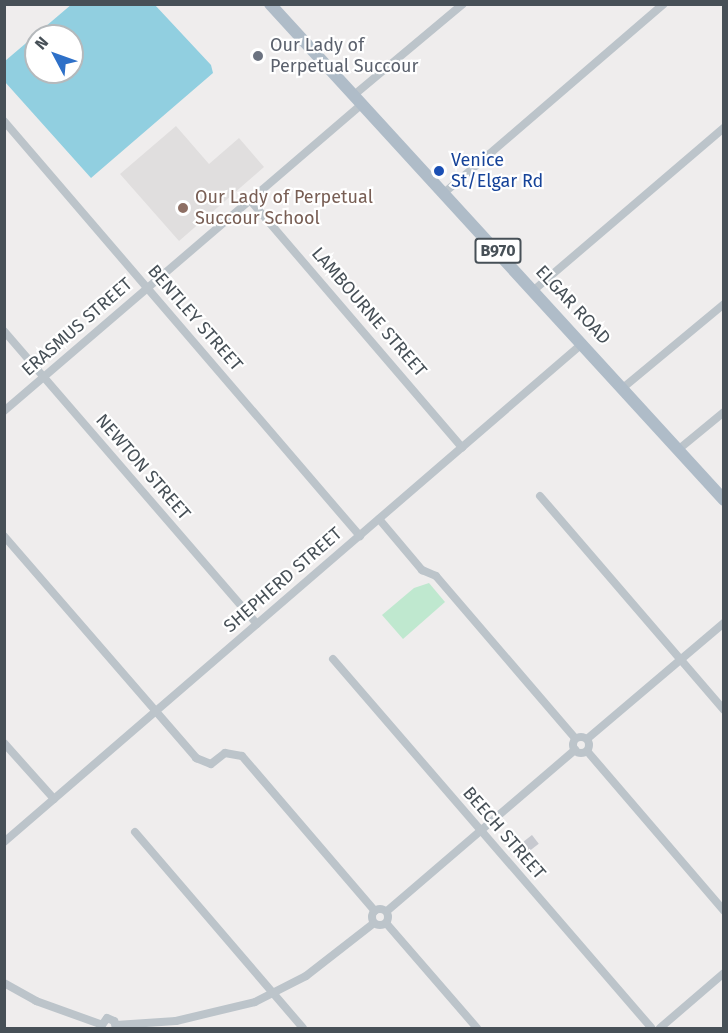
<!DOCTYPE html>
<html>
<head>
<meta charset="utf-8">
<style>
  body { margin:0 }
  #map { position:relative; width:728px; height:1033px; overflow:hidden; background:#efeded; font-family:"Fira Sans",sans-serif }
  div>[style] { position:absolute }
  .education>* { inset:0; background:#e0dede }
  .green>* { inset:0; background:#bfe8cf }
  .water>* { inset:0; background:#91cfe0 }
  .building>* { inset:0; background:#c7c9cf; transform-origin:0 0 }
  .minor>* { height:8px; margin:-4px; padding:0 4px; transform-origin:4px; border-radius:4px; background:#bcc4ca }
  .minor>.ring { margin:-4px; padding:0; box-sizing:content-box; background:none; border:8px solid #bcc4ca; border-radius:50% }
  .primary>* { height:12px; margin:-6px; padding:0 6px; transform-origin:6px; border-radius:6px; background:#afbcc8 }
  .dots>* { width:16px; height:16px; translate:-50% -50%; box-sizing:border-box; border:3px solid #fff; border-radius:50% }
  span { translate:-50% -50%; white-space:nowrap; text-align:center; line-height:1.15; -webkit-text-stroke:4.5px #fff; paint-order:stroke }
  .shield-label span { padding:2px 4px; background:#fff; border:2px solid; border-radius:4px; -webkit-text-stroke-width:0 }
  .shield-label { font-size:16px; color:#475057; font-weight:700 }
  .worship-label { font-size:18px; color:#5b616d }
  .left { translate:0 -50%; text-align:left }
  .transit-label { font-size:18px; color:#164399 }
  .education-label { font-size:18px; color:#785e54 }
  .street-label { font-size:18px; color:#475057 }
  .frame { position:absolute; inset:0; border:6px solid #475057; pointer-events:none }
  .north { position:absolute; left:24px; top:24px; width:60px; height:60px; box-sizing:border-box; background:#fff; border:2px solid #b5b9bc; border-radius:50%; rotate:311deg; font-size:16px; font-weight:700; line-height:24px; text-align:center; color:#475057 }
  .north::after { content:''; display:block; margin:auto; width:21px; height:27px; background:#2e70c8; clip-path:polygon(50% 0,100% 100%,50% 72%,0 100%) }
</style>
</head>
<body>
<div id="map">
  <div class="education">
    <div style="clip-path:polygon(176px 126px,209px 164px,239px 138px,264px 167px,179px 241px,120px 174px)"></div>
  </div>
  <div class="green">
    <div style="clip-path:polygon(429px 583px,445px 602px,403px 639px,382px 615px,414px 588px)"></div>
  </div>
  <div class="water">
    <div style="clip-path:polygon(evenodd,72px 4px,155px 5px,211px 65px,213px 73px,91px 178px,5px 82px,5px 61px,72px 4px,36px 36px,72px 36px,72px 72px,36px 72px,36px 36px)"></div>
  </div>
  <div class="building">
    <div style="left:532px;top:835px;width:11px;height:18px;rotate:52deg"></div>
  </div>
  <div class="minor">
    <div style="left:354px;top:95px;width:142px;rotate:-39.9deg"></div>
    <div style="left:4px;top:121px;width:547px;rotate:49.38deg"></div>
    <div style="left:444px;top:193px;width:290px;rotate:-40.7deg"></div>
    <div style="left:250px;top:200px;width:326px;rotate:49.4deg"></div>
    <div style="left:534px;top:290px;width:250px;rotate:-40.5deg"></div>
    <div style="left:4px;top:331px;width:387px;rotate:49.2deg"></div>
    <div style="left:624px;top:387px;width:130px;rotate:-39.7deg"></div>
    <div style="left:4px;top:411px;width:472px;rotate:-40.6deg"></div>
    <div style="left:679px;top:449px;width:58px;rotate:-39.4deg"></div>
    <div style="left:540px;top:496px;width:282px;rotate:49.3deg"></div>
    <div style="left:379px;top:519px;width:67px;rotate:49.9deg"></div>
    <div style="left:422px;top:570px;width:15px;rotate:23deg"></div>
    <div style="left:436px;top:576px;width:213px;rotate:49.4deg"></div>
    <div style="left:4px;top:536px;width:294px;rotate:49.1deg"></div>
    <div style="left:196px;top:758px;width:16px;rotate:22deg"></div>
    <div style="left:211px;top:764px;width:18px;rotate:-38deg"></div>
    <div style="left:225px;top:753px;width:17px;rotate:10deg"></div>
    <div style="left:242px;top:756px;width:204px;rotate:49.4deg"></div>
    <div style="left:333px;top:659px;width:487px;rotate:49.2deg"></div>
    <div class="ring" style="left:573px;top:737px;width:8px;height:8px"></div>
    <div style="left:587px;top:739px;width:180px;rotate:-40.3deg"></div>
    <div style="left:4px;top:743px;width:75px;rotate:48.2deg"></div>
    <div style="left:587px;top:751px;width:211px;rotate:49.4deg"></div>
    <div style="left:135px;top:832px;width:258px;rotate:49.4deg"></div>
    <div style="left:4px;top:842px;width:764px;rotate:-40.76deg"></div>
    <div class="ring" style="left:372px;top:909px;width:8px;height:8px"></div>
    <div style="left:387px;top:911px;width:248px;rotate:-40.6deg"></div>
    <div style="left:386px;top:923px;width:139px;rotate:49.1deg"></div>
    <div style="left:4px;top:983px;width:37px;rotate:29deg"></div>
    <div style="left:36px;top:1001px;width:68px;rotate:19.8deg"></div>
    <div style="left:116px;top:1025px;width:60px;rotate:-3.8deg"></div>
    <div style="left:176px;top:1021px;width:81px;rotate:-13.5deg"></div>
    <div style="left:255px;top:1002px;width:57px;rotate:-27deg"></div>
    <div style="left:306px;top:976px;width:86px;rotate:-37.9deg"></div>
    <div style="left:100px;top:1028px;width:12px;rotate:-55deg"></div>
    <div style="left:107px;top:1018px;width:8px;rotate:23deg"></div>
    <div style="left:114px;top:1021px;width:7px;rotate:74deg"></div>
    <div style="left:660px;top:1028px;width:84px;rotate:-40.7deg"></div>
  </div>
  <div class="primary">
    <div style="left:270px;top:4px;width:672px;rotate:47.53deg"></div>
  </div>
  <div class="dots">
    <div style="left:258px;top:56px;background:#6b7280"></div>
    <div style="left:439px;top:171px;background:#1a4fb4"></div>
    <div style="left:183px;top:208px;background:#8d6e63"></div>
  </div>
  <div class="shield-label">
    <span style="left:498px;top:251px">B970</span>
  </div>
  <div class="worship-label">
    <span class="left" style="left:270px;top:56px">Our Lady of<br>Perpetual Succour</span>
  </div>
  <div class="transit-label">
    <span class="left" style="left:451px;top:171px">Venice<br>St/Elgar Rd</span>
  </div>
  <div class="education-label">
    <span class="left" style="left:195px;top:208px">Our Lady of Perpetual<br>Succour School</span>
  </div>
  <div class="street-label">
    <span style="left:573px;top:305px;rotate:47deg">ELGAR ROAD</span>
    <span style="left:369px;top:312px;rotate:49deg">LAMBOURNE STREET</span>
    <span style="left:195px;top:318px;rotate:49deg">BENTLEY STREET</span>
    <span style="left:77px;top:327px;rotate:-41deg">ERASMUS STREET</span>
    <span style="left:143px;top:467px;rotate:49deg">NEWTON STREET</span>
    <span style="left:283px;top:580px;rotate:-41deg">SHEPHERD STREET</span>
    <span style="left:504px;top:833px;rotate:49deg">BEECH STREET</span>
  </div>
  <div class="frame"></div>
  <div class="north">N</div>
</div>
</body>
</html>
